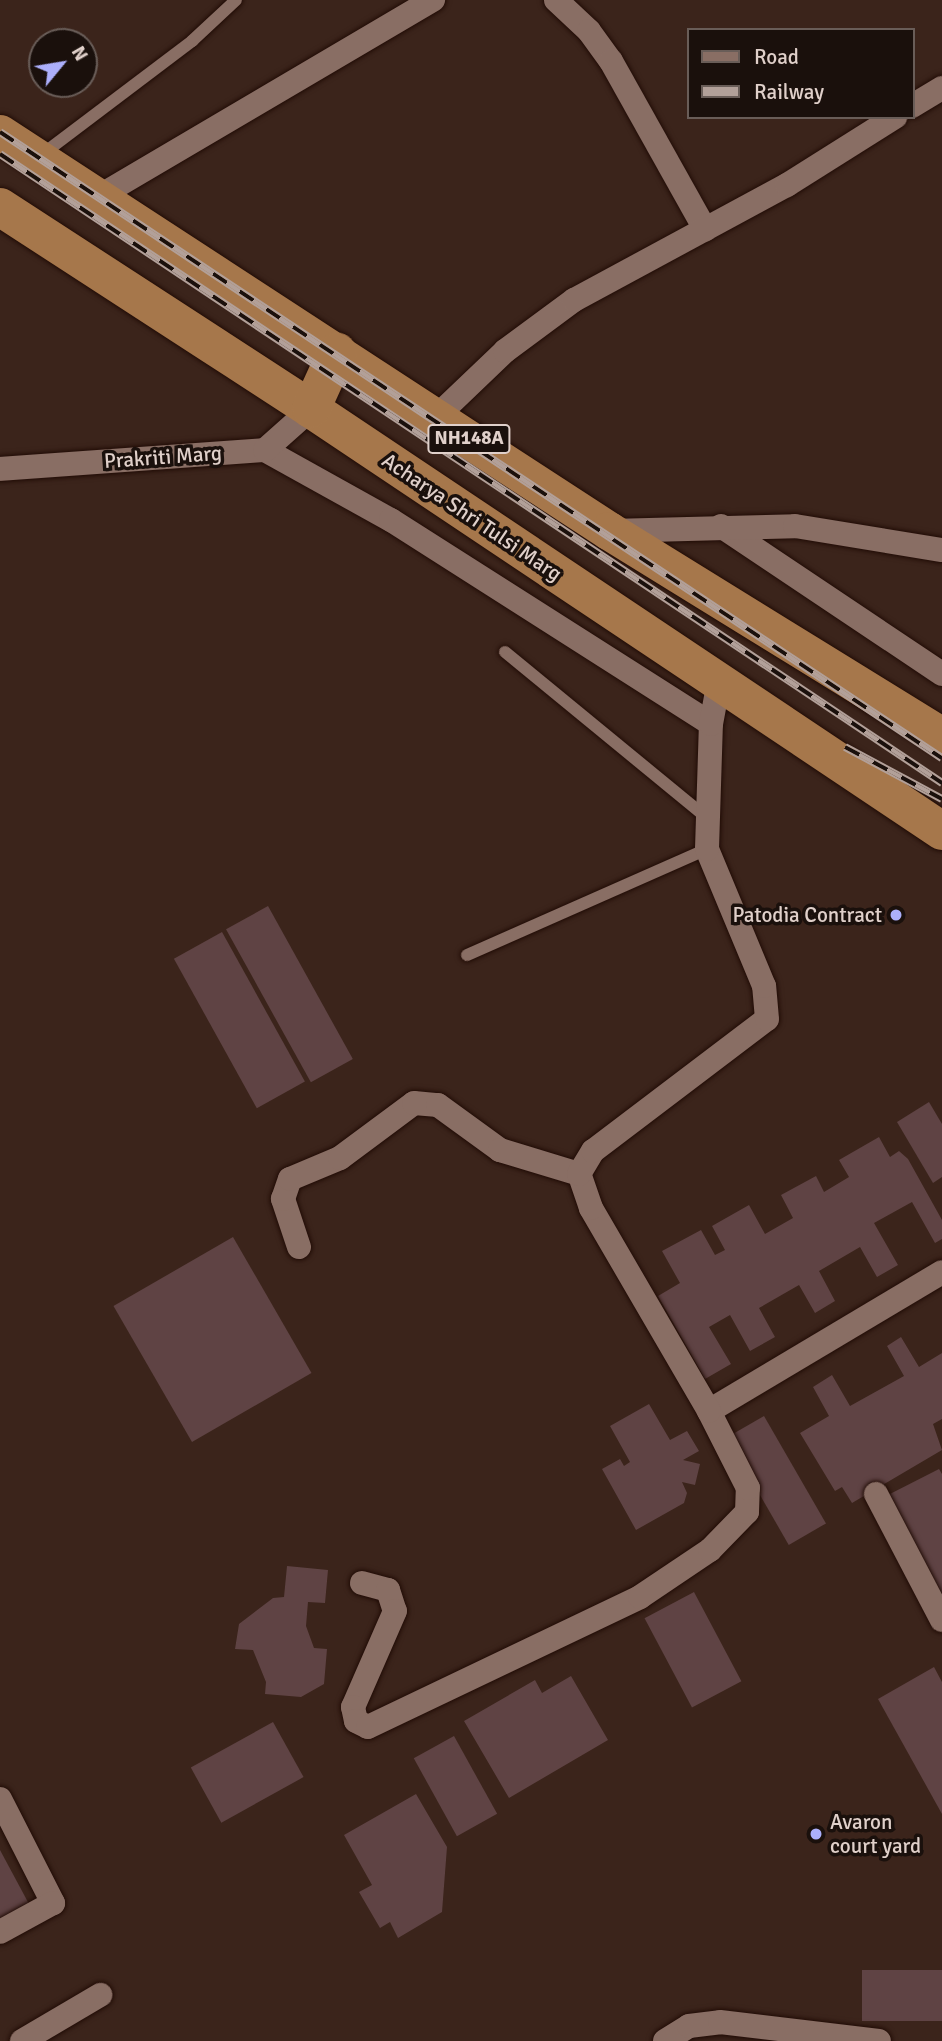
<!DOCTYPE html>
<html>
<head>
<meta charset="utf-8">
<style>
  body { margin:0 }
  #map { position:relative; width:942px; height:2041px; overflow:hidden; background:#3b241b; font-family:Signika,sans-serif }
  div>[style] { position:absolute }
  .building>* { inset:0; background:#5f4344; transform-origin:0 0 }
  .roads { filter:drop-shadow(0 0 2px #210c06) drop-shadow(0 0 2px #210c06) }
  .service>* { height:12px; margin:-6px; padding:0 6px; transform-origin:6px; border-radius:6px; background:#896e64 }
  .minor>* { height:24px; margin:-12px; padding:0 12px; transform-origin:12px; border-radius:12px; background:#896e64 }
  .trunk>* { height:38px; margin:-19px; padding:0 19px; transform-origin:19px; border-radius:19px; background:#a6774b }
  .rail>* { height:8px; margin-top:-4px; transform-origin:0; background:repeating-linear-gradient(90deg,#1a100c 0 16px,#b2a099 0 32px); box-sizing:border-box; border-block:2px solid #b2a099 }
  .dots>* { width:19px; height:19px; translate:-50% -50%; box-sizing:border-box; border:4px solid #1a100c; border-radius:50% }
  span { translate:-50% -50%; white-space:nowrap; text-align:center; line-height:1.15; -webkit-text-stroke:7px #1a100c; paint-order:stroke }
  .shield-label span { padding:2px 5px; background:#1a100c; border:2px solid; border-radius:5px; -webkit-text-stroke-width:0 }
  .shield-label { font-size:19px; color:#e0d0ca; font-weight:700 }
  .street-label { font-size:21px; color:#e0d0ca }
  .poi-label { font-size:21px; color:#e0d0ca }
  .right { translate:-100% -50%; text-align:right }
  .left { translate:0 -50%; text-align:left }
  .legend { position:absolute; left:687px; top:28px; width:228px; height:91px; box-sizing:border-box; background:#1a100c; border:2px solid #695d58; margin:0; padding:9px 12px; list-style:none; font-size:21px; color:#e0d0ca }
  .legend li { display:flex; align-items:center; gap:14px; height:35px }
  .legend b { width:35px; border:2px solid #695d58 }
  .north { position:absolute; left:28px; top:28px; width:70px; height:70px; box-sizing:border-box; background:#1a100c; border:2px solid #695d58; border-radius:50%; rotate:60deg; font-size:19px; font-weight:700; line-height:28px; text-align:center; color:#e0d0ca }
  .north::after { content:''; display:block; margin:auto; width:24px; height:32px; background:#acaffb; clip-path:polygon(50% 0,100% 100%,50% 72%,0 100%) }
</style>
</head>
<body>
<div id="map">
  <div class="building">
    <div style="left:268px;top:906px;width:175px;height:48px;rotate:61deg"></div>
    <div style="left:222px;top:932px;width:171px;height:55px;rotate:61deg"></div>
    <div style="clip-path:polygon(929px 1102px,942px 1124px,942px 1177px,933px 1183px,897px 1122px)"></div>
    <div style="clip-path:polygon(879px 1137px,890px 1157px,899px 1151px,908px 1159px,942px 1220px,942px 1239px,935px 1243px,912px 1202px,874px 1223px,898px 1265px,877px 1277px,860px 1247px,819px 1271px,835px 1301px,815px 1313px,799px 1285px,759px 1308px,775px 1337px,750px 1351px,730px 1315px,709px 1327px,731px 1364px,705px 1379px,658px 1296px,680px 1283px,662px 1251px,701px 1230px,715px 1255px,725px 1250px,712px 1226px,749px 1205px,765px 1234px,793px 1218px,781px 1195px,816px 1176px,824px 1192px,849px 1177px,839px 1160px)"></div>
    <div style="left:233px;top:1237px;width:157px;height:138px;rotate:60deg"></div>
    <div style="clip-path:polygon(901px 1337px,919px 1367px,942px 1353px,942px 1419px,933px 1424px,942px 1450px,852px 1503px,842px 1487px,835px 1491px,800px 1433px,829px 1416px,813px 1387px,832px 1375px,850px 1406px,904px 1376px,887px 1346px)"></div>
    <div style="clip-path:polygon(649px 1404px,670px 1440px,687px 1431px,699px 1451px,683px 1460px,700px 1464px,695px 1485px,682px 1482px,687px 1493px,684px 1503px,636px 1530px,602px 1469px,620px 1459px,624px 1466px,630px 1462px,610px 1426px)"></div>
    <div style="left:764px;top:1416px;width:124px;height:43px;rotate:60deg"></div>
    <div style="clip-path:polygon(939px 1469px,942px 1474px,942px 1610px,884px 1497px)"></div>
    <div style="clip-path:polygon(287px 1566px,328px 1570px,325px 1603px,308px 1602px,306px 1626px,314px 1648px,327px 1649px,324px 1684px,301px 1697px,265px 1694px,266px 1682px,253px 1650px,235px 1649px,239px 1624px,273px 1598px,284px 1597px)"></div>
    <div style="left:694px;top:1592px;width:101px;height:56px;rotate:62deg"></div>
    <div style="clip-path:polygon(934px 1667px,942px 1682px,942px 1814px,878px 1699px)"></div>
    <div style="clip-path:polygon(571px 1676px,608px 1740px,509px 1798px,464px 1721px,535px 1680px,542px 1693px)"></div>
    <div style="left:273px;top:1722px;width:63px;height:94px;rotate:61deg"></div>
    <div style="left:454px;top:1736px;width:89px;height:46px;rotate:61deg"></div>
    <div style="clip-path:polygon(416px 1794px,447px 1847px,442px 1912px,398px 1938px,390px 1922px,380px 1928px,359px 1892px,372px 1885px,344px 1835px)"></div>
    <div style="clip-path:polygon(0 1850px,29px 1904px,0 1919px)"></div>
    <div style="left:942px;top:1970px;width:51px;height:80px;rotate:90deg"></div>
  </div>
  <div class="roads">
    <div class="service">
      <div style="left:40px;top:156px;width:191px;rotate:-37.1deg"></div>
      <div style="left:192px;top:41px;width:60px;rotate:-43deg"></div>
      <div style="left:505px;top:652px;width:259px;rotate:39.4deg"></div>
      <div style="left:467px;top:955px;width:262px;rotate:-23.8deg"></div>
    </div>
    <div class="minor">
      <div style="left:556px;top:0;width:45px;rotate:43.2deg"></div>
      <div style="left:589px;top:31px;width:37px;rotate:54deg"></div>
      <div style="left:611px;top:61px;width:193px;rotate:60.8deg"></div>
      <div style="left:912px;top:106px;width:35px;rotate:-31deg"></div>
      <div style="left:98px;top:197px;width:389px;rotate:-30.5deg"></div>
      <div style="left:436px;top:417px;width:95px;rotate:-43.7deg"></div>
      <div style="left:505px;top:351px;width:86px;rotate:-36.5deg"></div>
      <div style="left:574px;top:300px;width:242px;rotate:-28.4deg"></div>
      <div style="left:787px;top:185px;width:128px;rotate:-32.2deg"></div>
      <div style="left:265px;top:450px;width:144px;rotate:29.1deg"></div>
      <div style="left:391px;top:520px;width:379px;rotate:32.5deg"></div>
      <div style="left:0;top:469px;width:266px;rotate:-4.1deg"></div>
      <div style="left:265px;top:450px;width:62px;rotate:-41.7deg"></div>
      <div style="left:721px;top:526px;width:266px;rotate:33.8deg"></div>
      <div style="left:610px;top:531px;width:185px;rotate:-1.5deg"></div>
      <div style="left:795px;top:526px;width:149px;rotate:9.3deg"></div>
      <div style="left:299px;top:1247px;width:51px;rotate:-108.4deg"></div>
      <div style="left:283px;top:1199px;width:21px;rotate:-71deg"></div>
      <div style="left:290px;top:1179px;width:54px;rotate:-22.8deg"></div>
      <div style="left:340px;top:1158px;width:92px;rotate:-36.6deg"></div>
      <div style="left:414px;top:1103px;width:24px;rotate:5deg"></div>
      <div style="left:438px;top:1105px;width:77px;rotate:36deg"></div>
      <div style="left:500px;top:1150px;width:83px;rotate:16.9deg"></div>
      <div style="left:709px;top:1411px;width:271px;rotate:-30.8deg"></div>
      <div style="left:876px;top:1494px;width:142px;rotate:62.4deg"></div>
      <div style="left:362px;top:1583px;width:27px;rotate:15deg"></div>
      <div style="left:388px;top:1590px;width:22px;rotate:72deg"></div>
      <div style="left:395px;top:1611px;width:105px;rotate:113.6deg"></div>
      <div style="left:353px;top:1707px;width:14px;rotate:78deg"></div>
      <div style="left:356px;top:1721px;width:13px;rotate:27deg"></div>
      <div style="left:368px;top:1727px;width:301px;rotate:-25.5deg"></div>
      <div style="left:640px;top:1597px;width:84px;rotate:-33.9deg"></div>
      <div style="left:710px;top:1550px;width:53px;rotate:-45.8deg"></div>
      <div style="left:747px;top:1512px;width:24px;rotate:-88deg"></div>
      <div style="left:748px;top:1488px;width:86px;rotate:-116.9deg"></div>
      <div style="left:709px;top:1411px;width:235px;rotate:-120.2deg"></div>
      <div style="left:591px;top:1208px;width:36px;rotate:-109deg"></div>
      <div style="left:579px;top:1174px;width:27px;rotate:-59deg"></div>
      <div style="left:593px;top:1151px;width:218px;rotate:-37.2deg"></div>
      <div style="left:767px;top:1019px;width:33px;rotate:-95deg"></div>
      <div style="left:764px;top:986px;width:148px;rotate:-112.6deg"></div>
      <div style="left:707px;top:849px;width:125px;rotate:-88.2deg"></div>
      <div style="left:711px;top:724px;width:44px;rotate:-79.5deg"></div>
      <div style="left:0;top:1799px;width:117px;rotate:63deg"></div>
      <div style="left:53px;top:1903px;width:60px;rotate:151.3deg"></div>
      <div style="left:22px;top:2041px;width:91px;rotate:-30.5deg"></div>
      <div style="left:665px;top:2041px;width:28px;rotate:-32deg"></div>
      <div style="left:689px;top:2026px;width:31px;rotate:-7deg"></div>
      <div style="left:720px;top:2022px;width:160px;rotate:6.8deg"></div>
    </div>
    <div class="trunk">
      <div style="left:0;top:134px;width:727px;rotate:33.1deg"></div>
      <div style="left:609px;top:531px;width:392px;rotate:31.7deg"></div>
      <div style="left:0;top:207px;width:371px;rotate:33deg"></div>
      <div style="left:311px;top:409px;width:759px;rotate:33.77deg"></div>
      <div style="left:311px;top:409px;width:63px;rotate:-65.5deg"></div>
    </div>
  </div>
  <div class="rail">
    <div style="left:0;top:132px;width:1131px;rotate:33.61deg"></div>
    <div style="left:0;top:154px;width:1133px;rotate:33.73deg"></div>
    <div style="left:845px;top:747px;width:110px;rotate:28.2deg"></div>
  </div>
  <div class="dots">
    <div style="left:896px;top:915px;background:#acaffb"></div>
    <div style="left:816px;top:1834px;background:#acaffb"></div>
  </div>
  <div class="shield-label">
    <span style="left:469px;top:439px">NH148A</span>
  </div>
  <div class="street-label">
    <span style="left:163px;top:457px;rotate:-4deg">Prakriti Marg</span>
    <span style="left:472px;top:517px;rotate:34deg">Acharya Shri Tulsi Marg</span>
  </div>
  <div class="poi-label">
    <span class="right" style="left:882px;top:915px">Patodia Contract</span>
    <span class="left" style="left:830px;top:1834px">Avaron<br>court yard</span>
  </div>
  <ul class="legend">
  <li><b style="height:9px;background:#896e64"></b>Road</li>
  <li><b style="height:9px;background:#b2a099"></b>Railway</li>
  </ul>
  <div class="north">N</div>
</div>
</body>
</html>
